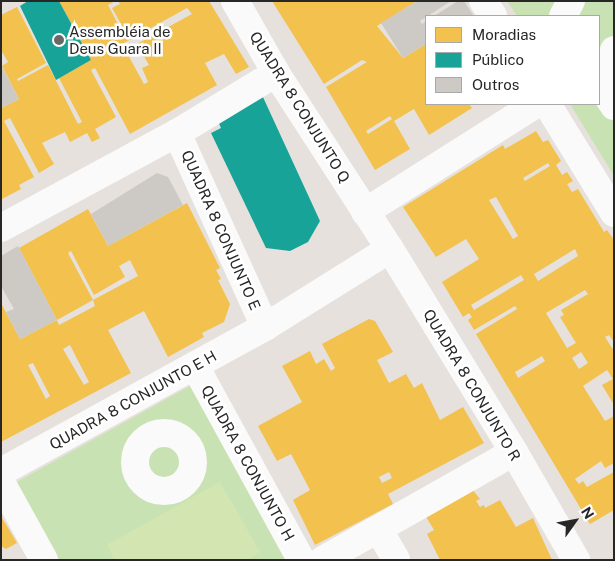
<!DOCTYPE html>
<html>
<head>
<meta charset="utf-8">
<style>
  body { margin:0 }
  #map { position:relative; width:615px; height:561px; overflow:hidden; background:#e6e1dc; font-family:"Public Sans",sans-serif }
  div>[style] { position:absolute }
  .green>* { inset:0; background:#c8e2b4 }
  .pitch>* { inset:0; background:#d3e6b1 }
  .homes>* { inset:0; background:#f2c14e }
  .public>* { inset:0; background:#17a398 }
  .building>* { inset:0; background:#cdcac6 }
  .street>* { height:28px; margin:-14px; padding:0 14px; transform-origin:14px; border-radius:14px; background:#fbfafa }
  .street>.ring { margin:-14px; padding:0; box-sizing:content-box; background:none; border:28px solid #fbfafa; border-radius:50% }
  .dots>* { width:14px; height:14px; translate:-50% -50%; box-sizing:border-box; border:2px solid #fff; border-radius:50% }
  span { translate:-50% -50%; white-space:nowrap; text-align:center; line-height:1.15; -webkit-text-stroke:5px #fff; paint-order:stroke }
  .poi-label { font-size:15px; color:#272727 }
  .left { translate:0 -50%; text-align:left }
  .street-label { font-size:15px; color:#272727 }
  .frame { position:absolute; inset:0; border:2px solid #272727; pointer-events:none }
  .legend { position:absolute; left:425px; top:15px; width:175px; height:90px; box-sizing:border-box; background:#fff; border:1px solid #a9a9a9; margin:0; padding:6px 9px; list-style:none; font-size:15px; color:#272727 }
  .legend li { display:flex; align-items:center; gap:10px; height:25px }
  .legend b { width:25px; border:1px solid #a9a9a9 }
  .north { position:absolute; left:550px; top:496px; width:50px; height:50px; -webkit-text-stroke:4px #fff; paint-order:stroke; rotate:58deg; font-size:14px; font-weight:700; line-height:20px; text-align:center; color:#272727 }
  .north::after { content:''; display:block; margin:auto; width:18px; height:22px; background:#272727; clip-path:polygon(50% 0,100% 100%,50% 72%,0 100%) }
</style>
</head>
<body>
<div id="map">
  <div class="green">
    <div style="clip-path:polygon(507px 1px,614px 1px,614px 176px,570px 104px,599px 104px,599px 16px,517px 16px)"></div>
    <div style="clip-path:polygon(197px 382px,290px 560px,56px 560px,13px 484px)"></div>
  </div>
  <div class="pitch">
    <div style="clip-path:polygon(220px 482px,260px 552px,247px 560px,115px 560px,107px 545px)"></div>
  </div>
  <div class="homes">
    <div style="clip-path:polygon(evenodd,59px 1px,115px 1px,108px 5px,122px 32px,125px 31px,112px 8px,120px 4px,118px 1px,209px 1px,249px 67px,236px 74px,224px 54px,205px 63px,217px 85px,130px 134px,95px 68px,91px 70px,116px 117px,95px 129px,100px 138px,92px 142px,87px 133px,70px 142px,65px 132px,42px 143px,54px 164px,39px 173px,10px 118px,4px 121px,34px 177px,19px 185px,21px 189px,2px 199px,1px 108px,19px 99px,2px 66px,8px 62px,1px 50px,1px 15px,17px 7px,46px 63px,17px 79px,18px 81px,48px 65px,78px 124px,82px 122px,59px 78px,91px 60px,59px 1px,187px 8px,192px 14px,137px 44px,149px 65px,142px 68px,148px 82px,144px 84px,122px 44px,187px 8px)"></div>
    <div style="clip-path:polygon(evenodd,272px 1px,417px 1px,377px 26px,403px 58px,426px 44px,426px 104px,469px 104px,472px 108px,429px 135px,414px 109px,394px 121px,410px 149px,375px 170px,326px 87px,367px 62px,362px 60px,324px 84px,272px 1px,390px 116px,392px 119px,368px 134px,366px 131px,390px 116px)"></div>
    <div style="clip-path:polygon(evenodd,536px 131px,543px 142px,548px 140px,561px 161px,556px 165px,562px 175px,567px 172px,573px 181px,567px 184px,572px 192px,578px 189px,604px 232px,607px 230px,614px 240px,614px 342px,609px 335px,605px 337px,614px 351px,614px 405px,602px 385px,613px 379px,607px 370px,583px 386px,605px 421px,614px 416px,614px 463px,605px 468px,601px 461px,575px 479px,579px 484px,583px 481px,587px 487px,614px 472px,614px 510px,590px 524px,476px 334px,517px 309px,515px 306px,474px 330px,468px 320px,472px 317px,469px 313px,463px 317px,442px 282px,479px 259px,466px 239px,436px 257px,403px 207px,503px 145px,505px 149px,536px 131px,548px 163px,550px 166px,525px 181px,523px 178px,548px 163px,536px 131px,496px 197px,518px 236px,513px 239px,489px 200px,496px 197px,536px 131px,575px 249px,578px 256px,538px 281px,534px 274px,575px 249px,536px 131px,521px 275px,524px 280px,474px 310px,471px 305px,521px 275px,536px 131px,585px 290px,588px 294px,561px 310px,564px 315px,560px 317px,576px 343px,567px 348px,546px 313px,585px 290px,536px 131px,581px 352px,588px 363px,579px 369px,572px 358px,581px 352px,536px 131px,542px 356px,545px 361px,518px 378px,515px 372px,542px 356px)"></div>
    <div style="clip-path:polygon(evenodd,187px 203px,220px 268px,216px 270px,221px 279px,218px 280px,230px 304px,224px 322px,202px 333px,204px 337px,168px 357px,144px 311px,108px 330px,131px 373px,1px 442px,1px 303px,20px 339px,57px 320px,19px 248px,88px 209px,108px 246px,187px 203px,71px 251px,94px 295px,125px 277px,119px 266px,130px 260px,138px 276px,93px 300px,95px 306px,59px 325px,57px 320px,93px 300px,68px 253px,71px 251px,187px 203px,70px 345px,89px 382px,84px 385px,63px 349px,70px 345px,187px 203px,33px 363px,50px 396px,46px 399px,28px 365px,33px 363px)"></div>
    <div style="clip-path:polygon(evenodd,369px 319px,375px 321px,393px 352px,377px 360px,389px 383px,406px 374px,414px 388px,422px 383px,440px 420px,463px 407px,484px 443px,388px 494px,393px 504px,315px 545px,293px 500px,310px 490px,291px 454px,277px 461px,258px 426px,302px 402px,282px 366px,310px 351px,316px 364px,324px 359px,331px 371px,335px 368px,322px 344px,369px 319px,389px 472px,392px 478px,382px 483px,379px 477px,389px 472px)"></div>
    <div style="clip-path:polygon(467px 483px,480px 499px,476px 501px,480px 507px,484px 505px,485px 508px,500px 500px,516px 527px,533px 518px,552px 560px,440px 560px,427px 534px,434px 530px,422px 510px)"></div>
    <div style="clip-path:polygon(1px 516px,17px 543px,6px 549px,1px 546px)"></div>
  </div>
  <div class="public">
    <div style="clip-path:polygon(28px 1px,59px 1px,91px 60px,56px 80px,20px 6px)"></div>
    <div style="clip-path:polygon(262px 95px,320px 221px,308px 242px,290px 251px,266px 248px,211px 133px,221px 128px,217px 119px)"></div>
  </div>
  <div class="building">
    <div style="clip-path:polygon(417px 1px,451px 1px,420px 21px,422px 24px,426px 21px,426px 44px,403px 58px,381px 23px)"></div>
    <div style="clip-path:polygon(458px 1px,464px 1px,473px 15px,434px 16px)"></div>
    <div style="clip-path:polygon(1px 65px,19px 99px,1px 108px)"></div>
    <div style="clip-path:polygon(157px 173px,168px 177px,183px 205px,108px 246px,91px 214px)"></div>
    <div style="clip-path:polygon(18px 246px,57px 320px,20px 339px,6px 312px,14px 309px,1px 286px,1px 256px)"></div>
  </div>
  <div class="street">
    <div style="left:235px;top:1px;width:83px;rotate:60.3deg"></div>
    <div style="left:276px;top:73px;width:210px;rotate:57.1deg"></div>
    <div style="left:390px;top:249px;width:238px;rotate:58.6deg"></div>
    <div style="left:514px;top:452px;width:125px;rotate:60.1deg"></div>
    <div style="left:483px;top:1px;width:18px;rotate:56deg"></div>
    <div style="left:563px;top:16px;width:17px;rotate:-62deg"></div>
    <div style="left:614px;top:50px;width:30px;rotate:107deg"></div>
    <div style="left:605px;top:79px;width:18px;rotate:81deg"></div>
    <div style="left:608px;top:97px;width:11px;rotate:56deg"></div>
    <div style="left:547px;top:104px;width:128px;rotate:58.4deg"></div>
    <div style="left:177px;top:133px;width:213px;rotate:65.6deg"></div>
    <div style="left:365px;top:212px;width:202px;rotate:-32.3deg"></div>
    <div style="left:1px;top:228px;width:200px;rotate:-28.4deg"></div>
    <div style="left:177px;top:133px;width:116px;rotate:-31.2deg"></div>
    <div style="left:195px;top:366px;width:221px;rotate:61.3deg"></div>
    <div class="ring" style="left:135px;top:433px;width:30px;height:30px"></div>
    <div style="left:1px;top:472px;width:301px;rotate:-28.8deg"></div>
    <div style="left:265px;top:327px;width:147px;rotate:-32deg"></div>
    <div style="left:1px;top:482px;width:89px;rotate:61.1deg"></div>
    <div style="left:379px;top:530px;width:34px;rotate:60deg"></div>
    <div style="left:323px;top:560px;width:219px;rotate:-29.5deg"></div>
  </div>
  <div class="dots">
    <div style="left:59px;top:40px;background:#6a6866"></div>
  </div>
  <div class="poi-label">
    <span class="left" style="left:69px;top:40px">Assembléia de<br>Deus Guara II</span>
  </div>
  <div class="street-label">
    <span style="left:300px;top:107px;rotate:58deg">QUADRA 8 CONJUNTO Q</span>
    <span style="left:221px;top:230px;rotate:66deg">QUADRA 8 CONJUNTO E</span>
    <span style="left:472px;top:385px;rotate:59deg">QUADRA 8 CONJUNTO R</span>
    <span style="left:133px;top:400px;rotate:-29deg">QUADRA 8 CONJUNTO E H</span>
    <span style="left:248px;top:463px;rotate:61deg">QUADRA 8 CONJUNTO H</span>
  </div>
  <div class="frame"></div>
  <ul class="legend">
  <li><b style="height:14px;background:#f2c14e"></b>Moradias</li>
  <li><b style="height:14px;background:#17a398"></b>Público</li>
  <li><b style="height:14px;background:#cdcac6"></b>Outros</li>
  </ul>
  <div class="north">N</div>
</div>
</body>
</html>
